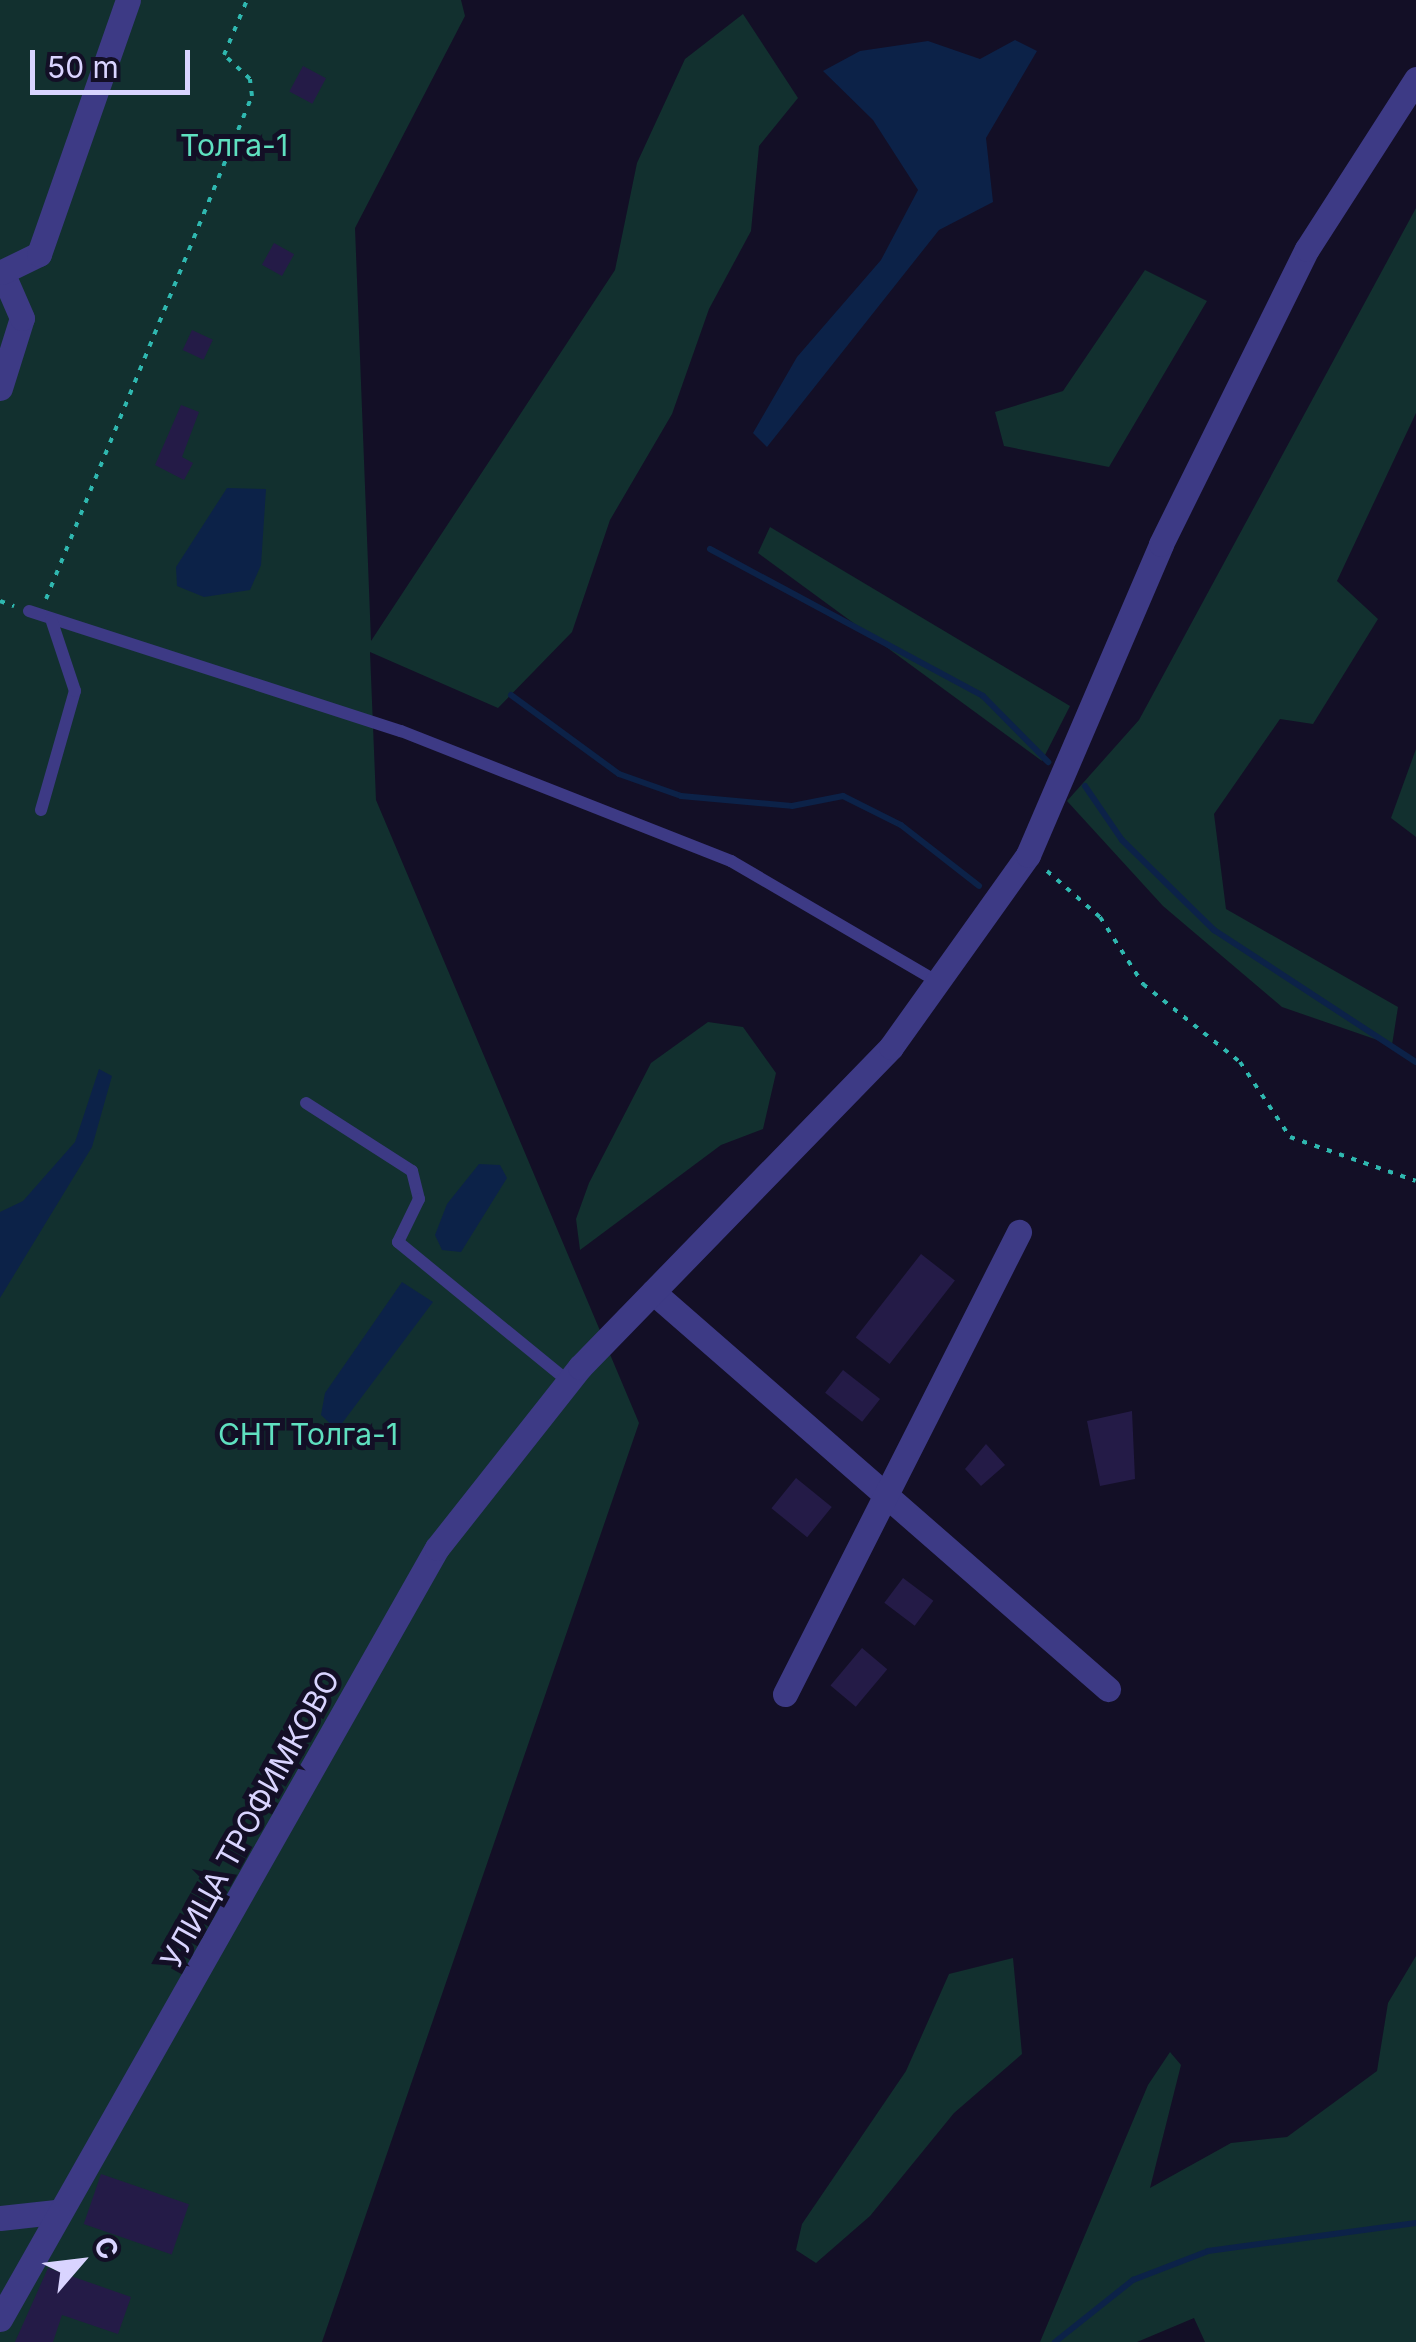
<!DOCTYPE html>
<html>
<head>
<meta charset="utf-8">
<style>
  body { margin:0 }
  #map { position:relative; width:1416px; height:2342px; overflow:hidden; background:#130f26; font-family:Inter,sans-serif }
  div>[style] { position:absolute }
  .green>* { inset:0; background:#12302f }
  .water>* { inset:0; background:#0c2248 }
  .stream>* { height:6px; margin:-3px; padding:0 3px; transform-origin:3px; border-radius:3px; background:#0c2248 }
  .building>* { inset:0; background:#241b47; transform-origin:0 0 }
  .path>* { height:4px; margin-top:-2px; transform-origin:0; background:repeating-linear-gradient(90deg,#2fb8b0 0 5px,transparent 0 13px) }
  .service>* { height:12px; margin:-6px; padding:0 6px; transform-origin:6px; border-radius:6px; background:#3d3a85 }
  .minor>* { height:25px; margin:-12.5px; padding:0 12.5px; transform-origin:12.5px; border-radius:12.5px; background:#3d3a85 }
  span { translate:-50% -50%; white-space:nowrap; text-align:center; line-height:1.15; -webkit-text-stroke:10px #130f26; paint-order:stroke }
  .park-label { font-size:30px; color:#5fe0c0 }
  .street-label { font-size:30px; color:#d9d4ff }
  .north { position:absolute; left:30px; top:2212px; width:100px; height:100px; -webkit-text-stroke:8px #130f26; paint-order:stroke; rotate:62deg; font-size:28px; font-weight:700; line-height:40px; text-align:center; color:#d9d4ff }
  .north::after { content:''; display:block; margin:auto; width:35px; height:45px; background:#d9d4ff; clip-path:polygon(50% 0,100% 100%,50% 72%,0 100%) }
  .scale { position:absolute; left:30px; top:50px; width:160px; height:45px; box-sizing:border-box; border:5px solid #d9d4ff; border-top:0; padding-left:12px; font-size:30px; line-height:35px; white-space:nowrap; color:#d9d4ff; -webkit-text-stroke:8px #130f26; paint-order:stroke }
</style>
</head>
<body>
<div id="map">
  <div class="green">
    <div style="clip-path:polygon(0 0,461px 0,465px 16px,355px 228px,371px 641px,615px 270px,637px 163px,685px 59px,743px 14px,798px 98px,759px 146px,751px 231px,709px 309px,672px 414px,610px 520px,572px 632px,498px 708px,370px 652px,376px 800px,639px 1423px,322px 2342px,0 2342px)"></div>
    <div style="clip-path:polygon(1416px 208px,1416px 413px,1337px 581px,1378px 619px,1313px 724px,1280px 719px,1214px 814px,1226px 909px,1398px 1007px,1392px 1045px,1282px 1007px,1163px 906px,1067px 801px,1139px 720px)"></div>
    <div style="clip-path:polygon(1145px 270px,1207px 301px,1109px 467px,1004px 446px,995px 412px,1063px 391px)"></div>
    <div style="clip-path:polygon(770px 527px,1070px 706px,1042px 761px,758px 553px)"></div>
    <div style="clip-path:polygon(1416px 749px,1416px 837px,1391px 818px)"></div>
    <div style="clip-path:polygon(708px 1022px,743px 1027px,776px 1073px,763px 1129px,721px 1145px,580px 1250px,576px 1219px,589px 1183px,651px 1063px)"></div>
    <div style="clip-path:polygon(1416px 1956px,1416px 2342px,1205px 2342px,1194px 2318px,1137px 2342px,1040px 2342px,1148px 2085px,1170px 2052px,1181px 2065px,1150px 2188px,1231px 2143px,1287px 2137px,1377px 2071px,1388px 2003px)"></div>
    <div style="clip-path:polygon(1013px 1958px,1022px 2054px,954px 2113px,870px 2216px,816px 2263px,796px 2250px,802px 2224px,906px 2071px,949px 1974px)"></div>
  </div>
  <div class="water">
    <div style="clip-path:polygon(1015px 40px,1037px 51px,986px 138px,993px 202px,939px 230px,767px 447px,753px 433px,797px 357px,881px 260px,918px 190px,873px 120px,823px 71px,860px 51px,928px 41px,980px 59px)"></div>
    <div style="clip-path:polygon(227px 488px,266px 489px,261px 565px,250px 590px,204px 597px,177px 586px,176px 567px)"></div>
    <div style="clip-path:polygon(99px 1069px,112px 1076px,92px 1147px,0 1298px,0 1212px,23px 1201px,75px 1142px)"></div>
    <div style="clip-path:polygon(479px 1164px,500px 1165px,507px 1178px,461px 1252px,442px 1250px,435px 1235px,447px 1204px)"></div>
    <div style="clip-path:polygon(402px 1282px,433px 1302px,337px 1430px,321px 1415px,325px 1393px)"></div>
  </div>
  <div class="stream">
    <div style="left:710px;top:549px;width:310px;rotate:28.3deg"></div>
    <div style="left:983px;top:696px;width:93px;rotate:45.4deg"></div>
    <div style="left:511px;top:695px;width:134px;rotate:36.2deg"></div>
    <div style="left:619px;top:774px;width:66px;rotate:19.5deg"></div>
    <div style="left:681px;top:796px;width:111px;rotate:5.1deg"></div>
    <div style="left:792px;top:806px;width:52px;rotate:-11.1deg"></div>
    <div style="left:843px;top:796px;width:65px;rotate:26.6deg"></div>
    <div style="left:901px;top:825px;width:99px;rotate:38deg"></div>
    <div style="left:1085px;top:786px;width:65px;rotate:55.6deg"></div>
    <div style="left:1122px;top:840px;width:129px;rotate:44.4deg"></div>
    <div style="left:1214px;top:930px;width:241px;rotate:33.2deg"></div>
    <div style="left:1055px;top:2342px;width:100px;rotate:-38.5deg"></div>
    <div style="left:1133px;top:2280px;width:80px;rotate:-21.1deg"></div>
    <div style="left:1208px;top:2251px;width:210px;rotate:-7.7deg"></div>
  </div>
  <div class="building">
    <div style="left:303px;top:66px;width:26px;height:29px;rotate:28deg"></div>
    <div style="left:274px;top:243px;width:23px;height:25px;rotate:29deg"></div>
    <div style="left:192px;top:330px;width:23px;height:22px;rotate:25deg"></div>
    <div style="clip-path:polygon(181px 405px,199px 412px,182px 457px,193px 463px,184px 480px,155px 465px)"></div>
    <div style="left:921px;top:1254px;width:43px;height:106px;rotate:38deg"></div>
    <div style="left:843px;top:1370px;width:47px;height:29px;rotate:38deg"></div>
    <div style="clip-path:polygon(1132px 1411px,1135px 1479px,1100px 1486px,1087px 1421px)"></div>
    <div style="clip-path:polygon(986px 1444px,1005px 1465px,981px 1486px,965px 1469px)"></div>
    <div style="left:796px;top:1478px;width:46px;height:39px;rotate:39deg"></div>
    <div style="left:903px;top:1578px;width:38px;height:31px;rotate:37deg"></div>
    <div style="left:862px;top:1648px;width:33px;height:49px;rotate:40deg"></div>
    <div style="left:101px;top:2174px;width:93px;height:53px;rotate:19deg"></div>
    <div style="clip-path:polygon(48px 2268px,131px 2297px,118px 2334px,62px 2315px,53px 2342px,15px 2342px)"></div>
  </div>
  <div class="path">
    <div style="left:46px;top:599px;width:544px;rotate:-67.73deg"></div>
    <div style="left:252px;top:96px;width:17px;rotate:-97deg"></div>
    <div style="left:250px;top:79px;width:35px;rotate:-137deg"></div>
    <div style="left:224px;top:55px;width:60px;rotate:-67.3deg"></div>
    <div style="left:0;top:601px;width:15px;rotate:20deg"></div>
    <div style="left:1047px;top:871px;width:70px;rotate:41deg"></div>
    <div style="left:1100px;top:917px;width:80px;rotate:57.3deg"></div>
    <div style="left:1143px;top:984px;width:124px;rotate:38.8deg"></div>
    <div style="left:1240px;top:1062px;width:90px;rotate:56.3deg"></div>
    <div style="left:1290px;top:1137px;width:133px;rotate:19.2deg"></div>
  </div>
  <div class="service">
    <div style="left:29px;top:611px;width:391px;rotate:17.9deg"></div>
    <div style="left:401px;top:731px;width:355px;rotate:21.5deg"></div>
    <div style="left:731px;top:861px;width:236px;rotate:30.3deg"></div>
    <div style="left:41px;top:810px;width:124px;rotate:-74.1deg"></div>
    <div style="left:75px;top:691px;width:76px;rotate:-108.4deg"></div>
    <div style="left:306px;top:1103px;width:126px;rotate:32.7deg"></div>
    <div style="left:412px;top:1171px;width:29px;rotate:76deg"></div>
    <div style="left:419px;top:1199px;width:48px;rotate:116deg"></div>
    <div style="left:398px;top:1242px;width:221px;rotate:39.3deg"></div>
  </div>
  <div class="minor">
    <div style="left:0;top:388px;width:73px;rotate:-72.6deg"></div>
    <div style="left:22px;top:318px;width:50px;rotate:-113.5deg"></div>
    <div style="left:2px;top:272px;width:41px;rotate:-25.9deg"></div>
    <div style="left:39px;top:254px;width:269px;rotate:-70.7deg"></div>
    <div style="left:653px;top:1292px;width:604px;rotate:41.11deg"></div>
    <div style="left:785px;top:1694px;width:518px;rotate:-63.14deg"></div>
    <div style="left:0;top:2218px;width:54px;rotate:-6.3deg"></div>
    <div style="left:0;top:2319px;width:886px;rotate:-60.46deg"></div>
    <div style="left:437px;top:1548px;width:231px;rotate:-51.7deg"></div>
    <div style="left:580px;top:1367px;width:446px;rotate:-45.8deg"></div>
    <div style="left:891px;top:1047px;width:236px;rotate:-54.5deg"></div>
    <div style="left:1028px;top:855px;width:338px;rotate:-66.8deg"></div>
    <div style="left:1161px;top:544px;width:329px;rotate:-63.7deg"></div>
    <div style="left:1307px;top:249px;width:202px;rotate:-57.3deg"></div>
  </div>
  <div class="park-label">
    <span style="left:234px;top:145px">Толга-1</span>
    <span style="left:308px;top:1434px">СНТ Толга-1</span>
  </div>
  <div class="street-label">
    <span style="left:250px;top:1819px;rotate:-61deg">УЛИЦА ТРОФИМКОВО</span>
  </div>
  <div class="north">С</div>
  <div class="scale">50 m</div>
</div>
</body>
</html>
